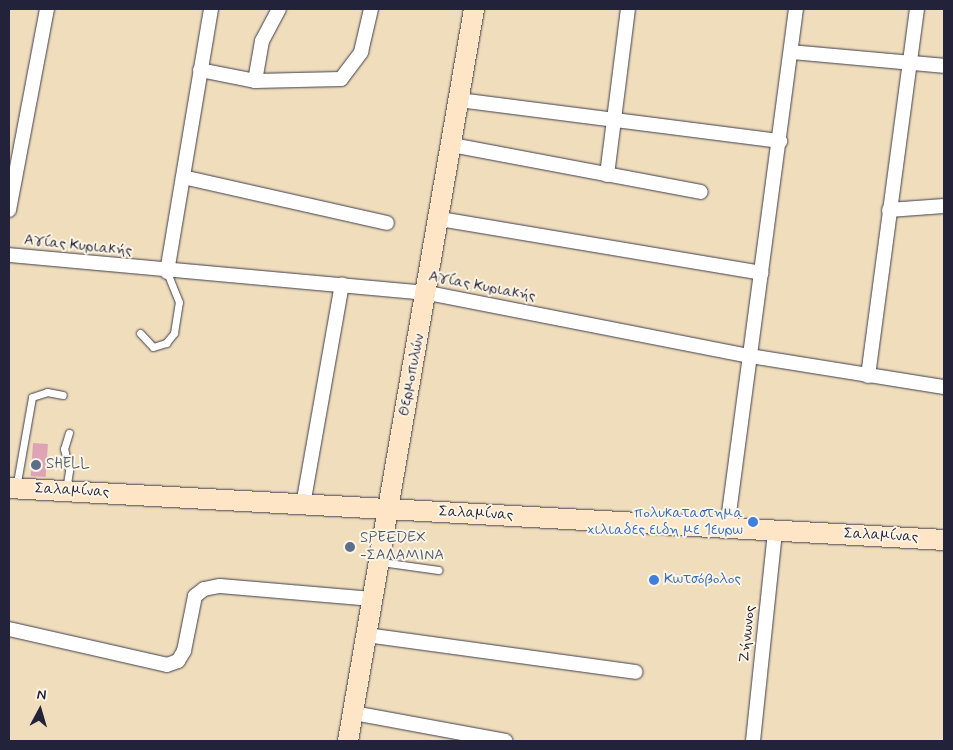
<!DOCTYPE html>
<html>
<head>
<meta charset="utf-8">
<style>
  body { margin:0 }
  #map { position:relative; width:953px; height:750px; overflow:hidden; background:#efddbb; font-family:Mynerve,sans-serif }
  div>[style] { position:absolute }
  .building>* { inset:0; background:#dfa3b6; transform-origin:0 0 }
  .roads { filter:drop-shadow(0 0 1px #413e4e) drop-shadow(0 0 1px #413e4e) }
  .lane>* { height:7px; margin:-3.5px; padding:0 3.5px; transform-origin:3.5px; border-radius:3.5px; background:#fff }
  .street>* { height:14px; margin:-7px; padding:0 7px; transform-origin:7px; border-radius:7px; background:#fff }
  .secondary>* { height:20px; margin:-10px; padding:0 10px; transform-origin:10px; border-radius:10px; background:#fde5c5 }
  .dots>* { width:14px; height:14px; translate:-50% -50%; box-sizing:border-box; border:2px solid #fcf5e5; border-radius:50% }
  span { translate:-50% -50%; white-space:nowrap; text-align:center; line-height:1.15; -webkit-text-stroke:4px #fcf5e5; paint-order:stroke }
  .street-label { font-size:15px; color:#22223b }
  .service-label { font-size:15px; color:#4e5e75 }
  .left { translate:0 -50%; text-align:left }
  .shop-label { font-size:15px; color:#366cbe }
  .right { translate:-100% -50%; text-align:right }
  .frame { position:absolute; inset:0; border:10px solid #22223b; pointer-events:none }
  .north { position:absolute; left:15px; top:685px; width:50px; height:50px; -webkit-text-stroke:4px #fcf5e5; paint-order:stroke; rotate:6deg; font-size:14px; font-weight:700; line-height:20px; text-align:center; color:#22223b }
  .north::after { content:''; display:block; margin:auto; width:18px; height:22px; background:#22223b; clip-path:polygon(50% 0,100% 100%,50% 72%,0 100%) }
</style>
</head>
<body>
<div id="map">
  <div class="building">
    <div style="left:33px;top:443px;width:15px;height:33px;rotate:4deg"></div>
  </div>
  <div class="roads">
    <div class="lane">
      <div style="left:140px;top:333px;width:19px;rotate:47deg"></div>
      <div style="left:153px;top:347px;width:14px;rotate:-17deg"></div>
      <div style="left:166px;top:343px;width:13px;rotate:-51deg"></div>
      <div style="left:174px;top:333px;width:31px;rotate:-81deg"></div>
      <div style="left:179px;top:302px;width:32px;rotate:-112deg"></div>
      <div style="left:16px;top:488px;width:92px;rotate:-80deg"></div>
      <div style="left:32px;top:397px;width:16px;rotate:-18deg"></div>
      <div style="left:47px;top:392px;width:16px;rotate:11deg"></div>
      <div style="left:66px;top:490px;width:20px;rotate:-81deg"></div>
      <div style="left:69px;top:470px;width:22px;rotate:-103deg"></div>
      <div style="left:64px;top:449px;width:17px;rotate:-73deg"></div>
      <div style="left:381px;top:562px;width:58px;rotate:8deg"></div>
    </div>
    <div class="street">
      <div style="left:791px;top:52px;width:154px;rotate:5.2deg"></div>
      <div style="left:200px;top:70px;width:56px;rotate:11.3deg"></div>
      <div style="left:255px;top:81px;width:86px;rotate:-1.3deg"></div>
      <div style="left:341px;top:79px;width:34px;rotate:-53deg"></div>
      <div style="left:361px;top:52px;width:44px;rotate:-76.9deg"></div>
      <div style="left:255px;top:81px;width:41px;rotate:-80.1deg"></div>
      <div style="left:262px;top:41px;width:36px;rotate:-62deg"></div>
      <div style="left:459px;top:100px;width:324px;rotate:7.3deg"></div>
      <div style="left:452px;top:145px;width:253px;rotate:10.7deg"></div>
      <div style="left:607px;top:175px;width:167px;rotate:-82.8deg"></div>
      <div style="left:183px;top:177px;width:209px;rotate:12.7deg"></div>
      <div style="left:9px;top:210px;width:205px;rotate:-79.3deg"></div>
      <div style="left:889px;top:210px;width:55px;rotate:-4.2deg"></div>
      <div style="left:440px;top:219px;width:326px;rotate:9.5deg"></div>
      <div style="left:9px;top:255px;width:421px;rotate:5.2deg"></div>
      <div style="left:428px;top:293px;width:328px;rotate:11.1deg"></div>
      <div style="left:750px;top:356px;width:196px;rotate:9.1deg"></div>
      <div style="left:167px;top:272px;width:267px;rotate:-80.5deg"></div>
      <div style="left:868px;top:376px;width:370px;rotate:-82.4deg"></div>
      <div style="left:303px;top:505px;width:224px;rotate:-80deg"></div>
      <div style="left:727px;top:528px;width:524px;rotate:-82.43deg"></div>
      <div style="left:9px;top:629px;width:162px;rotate:12.8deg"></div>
      <div style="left:167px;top:665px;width:12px;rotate:-20deg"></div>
      <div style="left:178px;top:661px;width:12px;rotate:-59deg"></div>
      <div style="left:184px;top:651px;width:56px;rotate:-78.7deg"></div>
      <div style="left:195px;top:596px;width:11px;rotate:-38deg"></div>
      <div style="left:204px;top:589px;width:16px;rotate:-11deg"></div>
      <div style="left:220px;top:586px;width:153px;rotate:4.9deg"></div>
      <div style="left:366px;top:635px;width:272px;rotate:7.8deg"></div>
      <div style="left:353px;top:713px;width:155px;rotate:10.4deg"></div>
      <div style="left:753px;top:741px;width:212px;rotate:-84deg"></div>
    </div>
    <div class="secondary">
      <div style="left:9px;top:488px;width:936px;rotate:3.18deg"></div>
      <div style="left:348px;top:741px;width:743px;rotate:-80.23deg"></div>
    </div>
  </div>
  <div class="dots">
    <div style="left:36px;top:465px;background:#5c6f8a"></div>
    <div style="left:753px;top:522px;background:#3f7fe0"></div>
    <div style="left:350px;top:547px;background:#5c6f8a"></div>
    <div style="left:654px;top:580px;background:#3f7fe0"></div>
  </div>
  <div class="street-label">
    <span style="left:78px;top:246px;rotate:6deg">Αγίας Κυριακής</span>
    <span style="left:482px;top:287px;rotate:11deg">Αγίας Κυριακής</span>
    <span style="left:412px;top:375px;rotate:-79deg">Θερμοπυλών</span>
    <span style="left:72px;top:491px;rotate:3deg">Σαλαμίνας</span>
    <span style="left:476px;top:514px;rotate:3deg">Σαλαμίνας</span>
    <span style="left:881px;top:536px;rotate:3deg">Σαλαμίνας</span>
    <span style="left:748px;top:634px;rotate:-84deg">Ζήνωνος</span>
  </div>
  <div class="service-label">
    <span class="left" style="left:46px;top:465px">SHELL</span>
    <span class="left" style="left:360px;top:547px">SPEEDEX<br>-ΣΑΛΑΜΙΝΑ</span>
  </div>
  <div class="shop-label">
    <span class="right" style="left:743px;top:522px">πολυκαταστημα<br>χιλιαδες ειδη με 1ευρω</span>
    <span class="left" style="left:664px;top:580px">Κωτσόβολος</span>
  </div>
  <div class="frame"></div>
  <div class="north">N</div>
</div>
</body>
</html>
